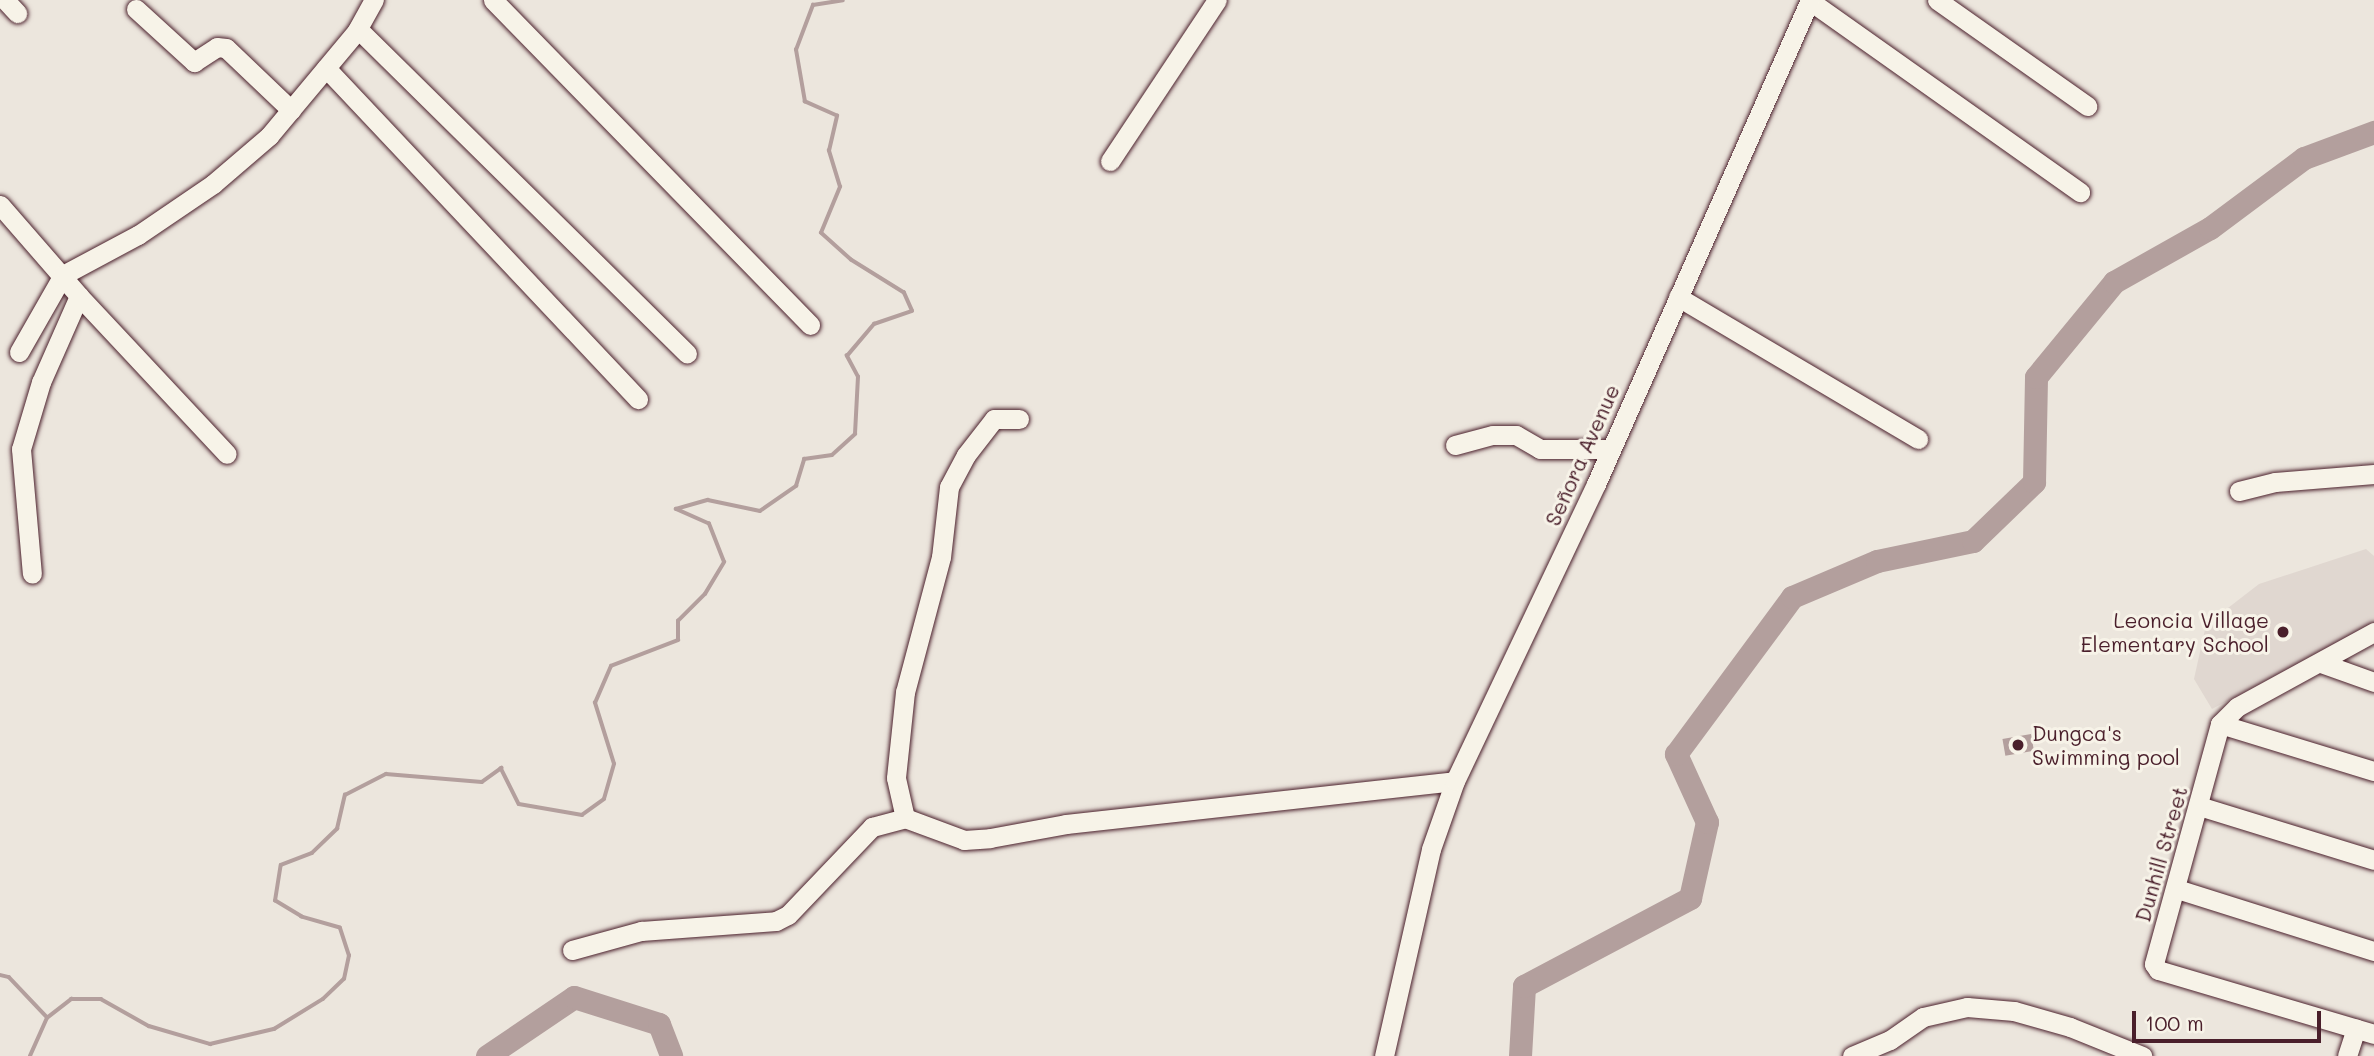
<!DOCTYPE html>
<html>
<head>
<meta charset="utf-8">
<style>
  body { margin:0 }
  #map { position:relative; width:2374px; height:1056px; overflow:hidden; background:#ece6dd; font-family:Mali,sans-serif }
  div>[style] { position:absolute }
  .built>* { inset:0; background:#e0d7d0 }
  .water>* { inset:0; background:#b39f9d; transform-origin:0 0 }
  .stream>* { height:3.5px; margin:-1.75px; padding:0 1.75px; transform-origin:1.75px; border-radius:1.75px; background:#b39f9d }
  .river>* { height:23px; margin:-11.5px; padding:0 11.5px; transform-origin:11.5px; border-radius:11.5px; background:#b39f9d }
  .roads { filter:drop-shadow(0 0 2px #4a1f2b) drop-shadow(0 0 2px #4a1f2b) }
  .minor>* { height:19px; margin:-9.5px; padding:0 9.5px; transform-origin:9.5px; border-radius:9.5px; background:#f7f3e8 }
  .dots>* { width:19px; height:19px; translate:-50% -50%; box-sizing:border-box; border:4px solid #f7f3e8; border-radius:50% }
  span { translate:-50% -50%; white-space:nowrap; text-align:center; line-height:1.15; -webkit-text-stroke:6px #f7f3e8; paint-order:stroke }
  .street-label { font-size:21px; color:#4a1f2b }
  .poi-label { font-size:21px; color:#4a1f2b }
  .right { translate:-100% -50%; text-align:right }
  .left { translate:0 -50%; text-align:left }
  .scale { position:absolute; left:2132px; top:1011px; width:189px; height:32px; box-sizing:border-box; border:4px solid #4a1f2b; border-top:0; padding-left:9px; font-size:21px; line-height:24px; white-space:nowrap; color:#4a1f2b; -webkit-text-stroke:5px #f7f3e8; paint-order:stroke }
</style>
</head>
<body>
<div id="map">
  <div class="built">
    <div style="clip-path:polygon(2366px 549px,2374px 556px,2374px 624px,2212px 709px,2194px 679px,2206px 625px,2259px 584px)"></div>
  </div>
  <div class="water">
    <div style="left:2031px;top:734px;width:17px;height:29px;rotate:80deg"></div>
  </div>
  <div class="stream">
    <div style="left:0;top:975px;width:9px;rotate:13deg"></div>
    <div style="left:9px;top:977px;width:55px;rotate:46.5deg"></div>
    <div style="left:30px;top:1056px;width:42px;rotate:-65.9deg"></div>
    <div style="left:47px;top:1018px;width:31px;rotate:-38deg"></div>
    <div style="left:71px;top:999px;width:30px"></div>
    <div style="left:101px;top:999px;width:55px;rotate:29.4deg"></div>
    <div style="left:149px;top:1026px;width:64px;rotate:16.4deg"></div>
    <div style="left:210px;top:1044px;width:66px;rotate:-13.2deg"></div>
    <div style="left:274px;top:1029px;width:57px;rotate:-31.5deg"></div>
    <div style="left:323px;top:999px;width:29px;rotate:-44deg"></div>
    <div style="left:344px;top:979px;width:24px;rotate:-78deg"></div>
    <div style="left:349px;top:956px;width:29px;rotate:-108deg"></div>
    <div style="left:340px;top:928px;width:40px;rotate:-164deg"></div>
    <div style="left:302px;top:917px;width:31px;rotate:-149deg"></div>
    <div style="left:275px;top:901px;width:36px;rotate:-81deg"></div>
    <div style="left:281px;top:865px;width:33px;rotate:-21deg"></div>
    <div style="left:312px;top:853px;width:35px;rotate:-44deg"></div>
    <div style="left:337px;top:829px;width:35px;rotate:-77deg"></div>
    <div style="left:345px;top:795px;width:46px;rotate:-27.1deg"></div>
    <div style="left:386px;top:774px;width:96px;rotate:4.8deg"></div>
    <div style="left:482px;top:782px;width:24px;rotate:-36deg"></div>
    <div style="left:501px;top:768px;width:40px;rotate:63.4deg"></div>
    <div style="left:519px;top:804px;width:64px;rotate:9.9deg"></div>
    <div style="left:582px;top:815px;width:27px;rotate:-36deg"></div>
    <div style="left:604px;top:799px;width:36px;rotate:-74deg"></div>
    <div style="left:614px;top:764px;width:64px;rotate:-107.3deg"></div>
    <div style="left:595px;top:703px;width:40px;rotate:-66.6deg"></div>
    <div style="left:611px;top:666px;width:72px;rotate:-21.2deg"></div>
    <div style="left:678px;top:640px;width:19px;rotate:-90deg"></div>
    <div style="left:678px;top:621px;width:38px;rotate:-45deg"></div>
    <div style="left:705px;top:594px;width:37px;rotate:-59deg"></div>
    <div style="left:724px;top:562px;width:41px;rotate:-111.5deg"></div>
    <div style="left:709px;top:524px;width:36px;rotate:-156deg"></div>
    <div style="left:676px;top:509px;width:33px;rotate:-16deg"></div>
    <div style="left:708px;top:500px;width:53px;rotate:11.9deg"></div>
    <div style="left:760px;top:511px;width:44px;rotate:-34.8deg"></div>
    <div style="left:796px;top:486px;width:28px;rotate:-73deg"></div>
    <div style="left:804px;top:459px;width:28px;rotate:-8deg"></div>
    <div style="left:832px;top:455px;width:31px;rotate:-42deg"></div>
    <div style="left:855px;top:434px;width:57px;rotate:-87deg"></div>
    <div style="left:858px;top:377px;width:24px;rotate:-118deg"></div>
    <div style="left:847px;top:356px;width:42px;rotate:-49.8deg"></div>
    <div style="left:874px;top:324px;width:40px;rotate:-18.9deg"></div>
    <div style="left:912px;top:311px;width:20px;rotate:-114deg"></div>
    <div style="left:904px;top:293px;width:62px;rotate:-148.1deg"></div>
    <div style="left:851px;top:260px;width:40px;rotate:-138deg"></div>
    <div style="left:821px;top:233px;width:50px;rotate:-67.6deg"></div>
    <div style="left:840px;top:187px;width:38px;rotate:-107deg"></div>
    <div style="left:829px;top:151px;width:36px;rotate:-77deg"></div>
    <div style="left:837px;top:116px;width:35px;rotate:-156deg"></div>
    <div style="left:805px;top:102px;width:53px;rotate:-99.8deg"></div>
    <div style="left:796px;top:50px;width:48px;rotate:-69.3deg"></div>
    <div style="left:813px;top:5px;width:30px;rotate:-9deg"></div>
  </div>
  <div class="river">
    <div style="left:487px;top:1056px;width:105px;rotate:-34.1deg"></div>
    <div style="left:574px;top:997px;width:89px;rotate:17.6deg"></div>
    <div style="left:659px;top:1024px;width:34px;rotate:69deg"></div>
    <div style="left:1520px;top:1056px;width:70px;rotate:-86.7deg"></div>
    <div style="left:1524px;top:986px;width:188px;rotate:-27.9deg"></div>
    <div style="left:1690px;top:898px;width:78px;rotate:-77.4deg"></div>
    <div style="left:1707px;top:822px;width:75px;rotate:-114.5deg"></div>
    <div style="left:1676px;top:754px;width:195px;rotate:-53.5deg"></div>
    <div style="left:1792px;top:597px;width:92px;rotate:-23deg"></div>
    <div style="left:1877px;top:561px;width:98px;rotate:-11.8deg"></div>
    <div style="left:1973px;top:541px;width:85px;rotate:-44deg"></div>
    <div style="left:2034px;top:482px;width:105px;rotate:-88.9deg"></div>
    <div style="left:2036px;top:377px;width:123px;rotate:-50.6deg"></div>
    <div style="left:2114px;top:282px;width:110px;rotate:-29.4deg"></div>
    <div style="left:2210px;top:228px;width:117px;rotate:-36.7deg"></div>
    <div style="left:2304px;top:158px;width:75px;rotate:-20.4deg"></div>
  </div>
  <div class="roads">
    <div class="minor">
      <div style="left:5px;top:0;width:18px;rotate:47deg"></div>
      <div style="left:493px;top:0;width:454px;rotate:45.7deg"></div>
      <div style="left:1937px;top:0;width:184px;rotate:35.2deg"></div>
      <div style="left:1810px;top:1px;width:331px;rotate:35.3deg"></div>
      <div style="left:136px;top:9px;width:79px;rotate:42.4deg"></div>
      <div style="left:194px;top:62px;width:27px;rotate:-33deg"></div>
      <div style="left:217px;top:47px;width:9px;rotate:6deg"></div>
      <div style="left:226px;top:48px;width:90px;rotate:43.6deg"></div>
      <div style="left:358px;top:29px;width:462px;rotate:44.6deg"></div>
      <div style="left:326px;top:68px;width:455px;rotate:46.7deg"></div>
      <div style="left:1110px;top:161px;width:193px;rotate:-56.4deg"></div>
      <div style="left:0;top:205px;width:121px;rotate:49deg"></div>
      <div style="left:79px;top:296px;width:94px;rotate:113.8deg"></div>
      <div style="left:41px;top:382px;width:70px;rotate:106.6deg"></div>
      <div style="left:21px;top:449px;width:125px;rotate:85deg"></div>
      <div style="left:79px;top:296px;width:216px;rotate:46.9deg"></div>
      <div style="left:1678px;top:297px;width:279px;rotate:30.6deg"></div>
      <div style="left:19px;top:352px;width:89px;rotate:-60.3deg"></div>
      <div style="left:63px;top:275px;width:85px;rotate:-28.1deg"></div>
      <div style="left:138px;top:235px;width:91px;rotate:-34.2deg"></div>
      <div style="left:213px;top:184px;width:74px;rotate:-40.6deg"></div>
      <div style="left:269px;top:136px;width:136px;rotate:-50.1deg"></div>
      <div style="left:356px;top:32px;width:37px;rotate:-61deg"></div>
      <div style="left:1019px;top:419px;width:25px;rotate:180deg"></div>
      <div style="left:994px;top:419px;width:46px;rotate:127.9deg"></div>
      <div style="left:966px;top:455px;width:36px;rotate:118deg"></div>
      <div style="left:949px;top:487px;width:70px;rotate:96.5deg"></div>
      <div style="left:941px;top:557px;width:140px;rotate:104.9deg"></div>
      <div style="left:905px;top:692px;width:86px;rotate:96deg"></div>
      <div style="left:896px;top:778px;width:41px;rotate:77.3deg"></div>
      <div style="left:905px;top:818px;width:63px;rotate:20.4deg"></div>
      <div style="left:964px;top:840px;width:26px;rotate:-4deg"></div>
      <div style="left:990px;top:838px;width:77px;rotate:-10.4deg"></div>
      <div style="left:1066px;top:824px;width:391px;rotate:-6.3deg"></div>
      <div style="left:1455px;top:445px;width:39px;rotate:-15deg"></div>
      <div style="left:1493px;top:435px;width:23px"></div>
      <div style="left:1516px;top:435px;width:28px;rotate:30deg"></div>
      <div style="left:1540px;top:449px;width:70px"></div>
      <div style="left:2239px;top:491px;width:37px;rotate:-14deg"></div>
      <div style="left:2275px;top:482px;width:99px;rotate:-4.6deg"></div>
      <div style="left:2374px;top:632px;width:156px;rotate:151.3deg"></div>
      <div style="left:2237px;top:707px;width:24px;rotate:135deg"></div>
      <div style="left:2220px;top:724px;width:249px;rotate:105.4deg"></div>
      <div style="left:2154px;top:964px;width:7px;rotate:56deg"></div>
      <div style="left:2158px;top:970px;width:225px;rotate:16.5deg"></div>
      <div style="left:2321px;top:663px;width:56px;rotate:19.7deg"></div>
      <div style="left:2220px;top:724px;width:161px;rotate:17deg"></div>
      <div style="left:2199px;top:806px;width:183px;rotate:17.1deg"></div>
      <div style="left:2177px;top:889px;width:207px;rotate:17.5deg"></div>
      <div style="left:572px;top:950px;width:72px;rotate:-15.4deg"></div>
      <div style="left:641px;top:931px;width:135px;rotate:-4.2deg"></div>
      <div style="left:776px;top:921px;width:13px;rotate:-27deg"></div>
      <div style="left:788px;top:915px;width:122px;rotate:-46.3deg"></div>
      <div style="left:872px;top:827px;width:34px;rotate:-15deg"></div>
      <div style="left:1384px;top:1056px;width:212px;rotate:-77.2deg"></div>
      <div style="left:1431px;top:849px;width:72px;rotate:-70.6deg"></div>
      <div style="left:1455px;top:781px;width:329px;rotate:-64.6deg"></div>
      <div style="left:1596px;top:484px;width:529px;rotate:-66.15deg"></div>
      <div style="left:1852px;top:1056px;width:41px;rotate:-22.8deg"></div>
      <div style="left:1890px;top:1040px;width:40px;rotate:-34.9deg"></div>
      <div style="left:1923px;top:1017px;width:45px;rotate:-12.8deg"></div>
      <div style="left:1967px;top:1007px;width:47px;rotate:4.9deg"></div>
      <div style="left:2014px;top:1011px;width:58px;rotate:15.9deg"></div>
      <div style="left:2070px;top:1027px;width:78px;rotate:21.9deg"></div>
      <div style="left:2347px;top:1056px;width:29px;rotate:-72deg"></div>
    </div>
  </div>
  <div class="dots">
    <div style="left:2283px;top:632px;background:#4a1f2b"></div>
    <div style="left:2018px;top:745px;background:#4a1f2b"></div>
  </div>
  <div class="street-label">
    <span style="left:1582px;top:455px;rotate:-66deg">Señora Avenue</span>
    <span style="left:2161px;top:854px;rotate:-74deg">Dunhill Street</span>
  </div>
  <div class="poi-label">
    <span class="right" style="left:2269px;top:632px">Leoncia Village<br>Elementary School</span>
    <span class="left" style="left:2032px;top:745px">Dungca's<br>Swimming pool</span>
  </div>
  <div class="scale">100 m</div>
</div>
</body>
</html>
